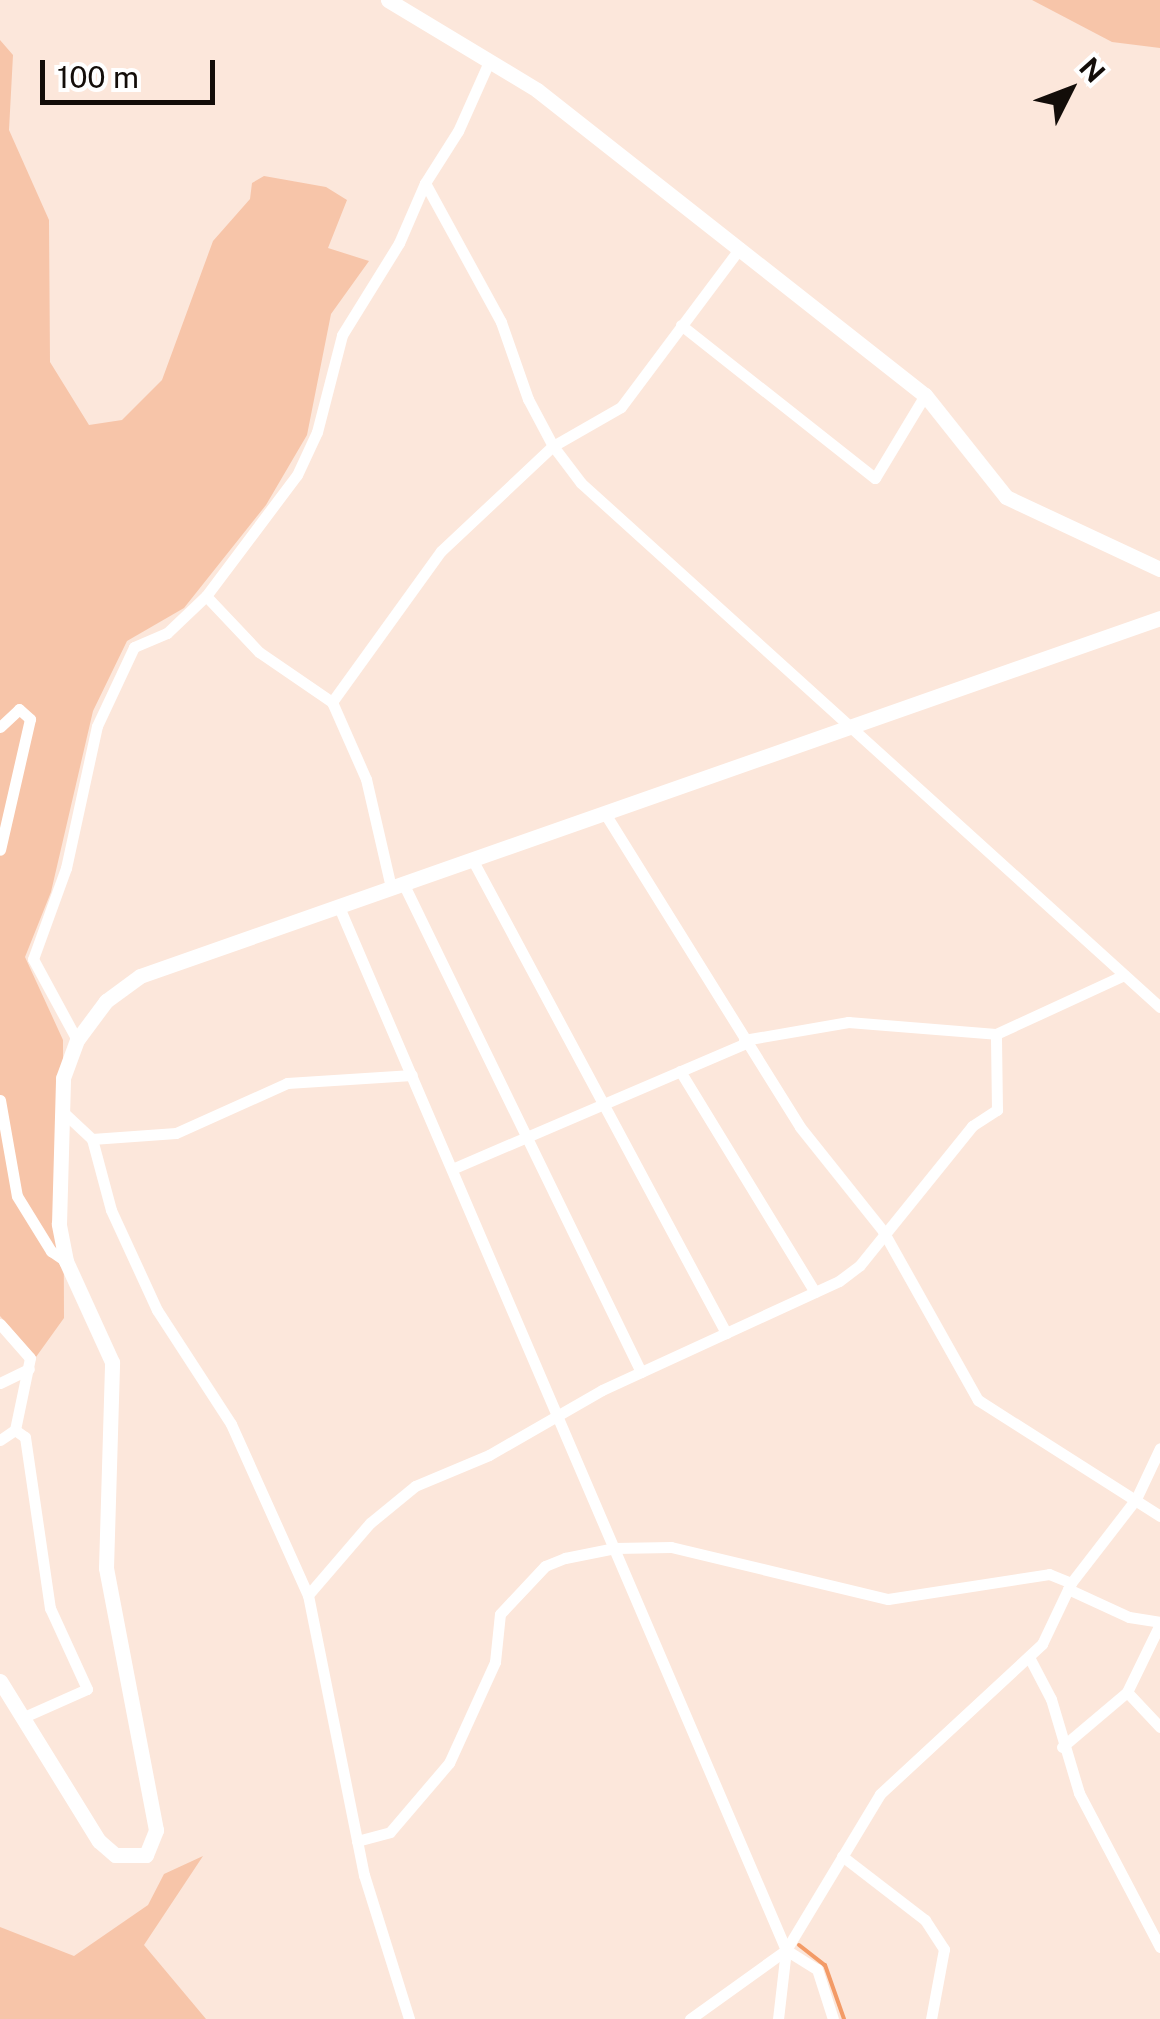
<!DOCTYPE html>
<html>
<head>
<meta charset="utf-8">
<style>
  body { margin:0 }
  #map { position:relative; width:1160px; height:2019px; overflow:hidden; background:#fce7db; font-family:"Public Sans",sans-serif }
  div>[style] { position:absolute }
  .green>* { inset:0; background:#f7c5a9 }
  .stream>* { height:4px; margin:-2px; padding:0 2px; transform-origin:2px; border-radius:2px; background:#f39b67 }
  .minor>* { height:11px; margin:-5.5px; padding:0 5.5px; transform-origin:5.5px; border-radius:5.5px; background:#fff }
  .tertiary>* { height:15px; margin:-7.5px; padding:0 7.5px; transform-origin:7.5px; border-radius:7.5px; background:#fff }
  span { translate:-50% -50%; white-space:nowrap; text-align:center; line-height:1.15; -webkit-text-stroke:9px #fff; paint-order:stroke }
  .north { position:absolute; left:1020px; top:40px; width:100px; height:100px; -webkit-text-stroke:8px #fff; paint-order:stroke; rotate:48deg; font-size:28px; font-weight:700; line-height:40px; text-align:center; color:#130d09 }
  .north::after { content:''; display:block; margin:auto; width:35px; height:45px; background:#130d09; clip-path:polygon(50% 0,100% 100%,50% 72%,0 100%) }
  .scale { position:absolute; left:40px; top:60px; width:175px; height:45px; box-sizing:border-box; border:5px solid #130d09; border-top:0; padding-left:12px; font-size:30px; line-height:35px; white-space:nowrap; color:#130d09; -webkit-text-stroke:8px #fff; paint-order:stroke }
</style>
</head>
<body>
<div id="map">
  <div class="green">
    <div style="clip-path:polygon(1032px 0,1160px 0,1160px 48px,1112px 42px)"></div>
    <div style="clip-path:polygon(0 40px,13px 55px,9px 130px,49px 220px,50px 362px,89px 425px,122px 420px,162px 380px,213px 241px,250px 199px,252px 183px,264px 176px,326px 187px,347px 200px,328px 248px,369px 261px,331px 314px,307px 435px,266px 505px,184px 608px,127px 641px,93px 711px,51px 892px,25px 957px,63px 1040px,64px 1318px,36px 1357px,0 1316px)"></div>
    <div style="clip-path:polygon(203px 1856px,144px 1945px,206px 2019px,0 2019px,0 1927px,74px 1956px,148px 1905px,164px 1874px)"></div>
  </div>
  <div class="stream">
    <div style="left:799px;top:1945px;width:33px;rotate:38deg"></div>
    <div style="left:825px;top:1965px;width:57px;rotate:70.6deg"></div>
  </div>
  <div class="minor">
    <div style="left:488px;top:64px;width:73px;rotate:114.1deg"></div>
    <div style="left:458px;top:131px;width:62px;rotate:122.4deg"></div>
    <div style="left:425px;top:183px;width:158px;rotate:61.3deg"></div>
    <div style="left:501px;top:322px;width:82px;rotate:70.7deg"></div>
    <div style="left:528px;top:399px;width:53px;rotate:62deg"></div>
    <div style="left:553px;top:446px;width:46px;rotate:52.9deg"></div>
    <div style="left:581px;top:483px;width:781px;rotate:42.15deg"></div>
    <div style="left:681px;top:325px;width:247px;rotate:38.3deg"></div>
    <div style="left:875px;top:478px;width:97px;rotate:-58.9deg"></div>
    <div style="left:206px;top:596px;width:77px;rotate:46.6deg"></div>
    <div style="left:259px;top:652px;width:88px;rotate:34.4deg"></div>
    <div style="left:332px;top:702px;width:84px;rotate:66.2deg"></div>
    <div style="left:366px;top:779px;width:111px;rotate:77deg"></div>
    <div style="left:332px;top:702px;width:186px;rotate:-54.2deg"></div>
    <div style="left:441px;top:551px;width:154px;rotate:-43.2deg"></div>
    <div style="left:553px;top:446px;width:78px;rotate:-29.8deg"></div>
    <div style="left:621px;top:407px;width:199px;rotate:-53.2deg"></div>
    <div style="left:0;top:727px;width:26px;rotate:-43deg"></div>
    <div style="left:19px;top:709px;width:15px;rotate:42deg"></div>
    <div style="left:30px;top:719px;width:134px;rotate:102.9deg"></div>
    <div style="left:604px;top:812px;width:371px;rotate:58.1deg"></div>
    <div style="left:800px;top:1127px;width:133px;rotate:51.4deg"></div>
    <div style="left:883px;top:1231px;width:194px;rotate:60.7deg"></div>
    <div style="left:978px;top:1400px;width:216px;rotate:32.5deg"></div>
    <div style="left:472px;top:859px;width:538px;rotate:61.81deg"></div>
    <div style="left:403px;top:883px;width:544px;rotate:64.05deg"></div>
    <div style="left:339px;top:907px;width:1135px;rotate:66.8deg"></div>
    <div style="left:786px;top:1950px;width:36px;rotate:32deg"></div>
    <div style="left:817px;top:1969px;width:52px;rotate:72.3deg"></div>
    <div style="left:77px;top:1040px;width:92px;rotate:-118.5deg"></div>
    <div style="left:33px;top:959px;width:97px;rotate:-70.1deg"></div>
    <div style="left:66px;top:868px;width:145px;rotate:-77.7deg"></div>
    <div style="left:97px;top:726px;width:87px;rotate:-64.9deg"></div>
    <div style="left:134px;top:647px;width:36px;rotate:-23deg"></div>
    <div style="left:167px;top:633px;width:54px;rotate:-43.5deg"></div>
    <div style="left:206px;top:596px;width:151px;rotate:-53.1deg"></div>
    <div style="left:297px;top:475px;width:47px;rotate:-65.1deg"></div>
    <div style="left:317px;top:432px;width:100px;rotate:-75.5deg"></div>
    <div style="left:342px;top:335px;width:108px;rotate:-58.2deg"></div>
    <div style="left:399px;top:243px;width:65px;rotate:-66.6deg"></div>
    <div style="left:744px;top:1040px;width:106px;rotate:-9.8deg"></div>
    <div style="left:848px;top:1022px;width:148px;rotate:4.6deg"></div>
    <div style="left:996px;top:1034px;width:141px;rotate:-24.7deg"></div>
    <div style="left:680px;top:1071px;width:259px;rotate:58.6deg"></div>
    <div style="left:0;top:1100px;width:97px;rotate:80deg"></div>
    <div style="left:17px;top:1196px;width:65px;rotate:58.3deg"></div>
    <div style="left:51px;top:1251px;width:18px;rotate:34deg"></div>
    <div style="left:62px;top:1111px;width:41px;rotate:43deg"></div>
    <div style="left:92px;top:1139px;width:73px;rotate:75deg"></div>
    <div style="left:111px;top:1210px;width:110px;rotate:65.3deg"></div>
    <div style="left:157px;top:1310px;width:136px;rotate:57deg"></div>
    <div style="left:231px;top:1424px;width:188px;rotate:65.8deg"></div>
    <div style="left:308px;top:1595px;width:286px;rotate:78.7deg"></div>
    <div style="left:364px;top:1875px;width:151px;rotate:72.6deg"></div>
    <div style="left:92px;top:1139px;width:84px;rotate:-4.1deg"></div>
    <div style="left:176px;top:1133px;width:122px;rotate:-24.2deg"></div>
    <div style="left:287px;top:1083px;width:125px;rotate:-3.7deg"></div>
    <div style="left:452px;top:1169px;width:320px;rotate:-23.2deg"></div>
    <div style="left:0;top:1324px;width:45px;rotate:48.6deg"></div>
    <div style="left:30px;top:1358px;width:74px;rotate:101.8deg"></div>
    <div style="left:15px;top:1430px;width:12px;rotate:35deg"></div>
    <div style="left:25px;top:1437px;width:173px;rotate:81.7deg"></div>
    <div style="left:50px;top:1608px;width:89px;rotate:65.4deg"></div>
    <div style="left:87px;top:1689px;width:69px;rotate:156deg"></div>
    <div style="left:0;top:1383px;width:32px;rotate:-26deg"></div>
    <div style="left:0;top:1440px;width:18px;rotate:-34deg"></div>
    <div style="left:1068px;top:1589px;width:67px;rotate:24.7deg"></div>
    <div style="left:1129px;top:1617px;width:31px;rotate:9deg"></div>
    <div style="left:308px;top:1595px;width:95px;rotate:-49.3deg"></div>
    <div style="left:370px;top:1523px;width:58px;rotate:-39.4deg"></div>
    <div style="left:415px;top:1486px;width:80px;rotate:-22.7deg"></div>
    <div style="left:489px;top:1455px;width:130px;rotate:-29.9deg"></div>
    <div style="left:602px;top:1390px;width:261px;rotate:-24.7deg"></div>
    <div style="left:839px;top:1281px;width:26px;rotate:-37deg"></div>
    <div style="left:860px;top:1265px;width:179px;rotate:-51.1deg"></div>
    <div style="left:972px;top:1126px;width:30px;rotate:-33deg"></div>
    <div style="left:997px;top:1110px;width:76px;rotate:-90.8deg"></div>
    <div style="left:1029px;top:1657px;width:47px;rotate:62.4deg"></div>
    <div style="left:1051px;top:1699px;width:98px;rotate:73.4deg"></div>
    <div style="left:1079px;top:1793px;width:174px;rotate:62.3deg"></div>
    <div style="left:1127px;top:1692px;width:76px;rotate:-64.1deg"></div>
    <div style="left:1062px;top:1747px;width:85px;rotate:-40.2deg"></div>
    <div style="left:1127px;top:1692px;width:48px;rotate:46.7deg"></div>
    <div style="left:357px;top:1841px;width:34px;rotate:-15deg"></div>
    <div style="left:390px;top:1832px;width:91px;rotate:-49.5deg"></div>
    <div style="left:449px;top:1763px;width:111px;rotate:-65.5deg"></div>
    <div style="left:495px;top:1662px;width:48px;rotate:-84.1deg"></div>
    <div style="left:500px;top:1614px;width:66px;rotate:-46.8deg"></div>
    <div style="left:545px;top:1566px;width:22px;rotate:-22deg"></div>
    <div style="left:565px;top:1558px;width:51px;rotate:-11.3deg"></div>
    <div style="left:615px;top:1548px;width:56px;rotate:-1deg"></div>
    <div style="left:671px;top:1547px;width:223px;rotate:13.5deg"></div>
    <div style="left:888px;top:1599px;width:163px;rotate:-8.8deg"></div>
    <div style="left:1049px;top:1574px;width:24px;rotate:22deg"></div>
    <div style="left:842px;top:1856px;width:105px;rotate:37.6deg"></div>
    <div style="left:925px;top:1920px;width:35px;rotate:57deg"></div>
    <div style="left:944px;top:1949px;width:71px;rotate:100.5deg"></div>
    <div style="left:690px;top:2019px;width:118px;rotate:-35.7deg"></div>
    <div style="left:778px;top:2019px;width:69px;rotate:-83.4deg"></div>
    <div style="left:786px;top:1950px;width:182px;rotate:-58.9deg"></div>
    <div style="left:880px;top:1794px;width:221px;rotate:-42.8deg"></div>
    <div style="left:1042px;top:1644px;width:68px;rotate:-64.6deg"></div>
    <div style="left:1071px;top:1583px;width:106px;rotate:-52.3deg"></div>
    <div style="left:1136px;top:1499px;width:56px;rotate:-64.8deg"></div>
  </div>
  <div class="tertiary">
    <div style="left:388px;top:0;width:174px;rotate:31.1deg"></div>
    <div style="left:537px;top:90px;width:494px;rotate:38.2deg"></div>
    <div style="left:925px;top:395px;width:130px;rotate:51.5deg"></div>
    <div style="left:1006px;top:497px;width:170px;rotate:25.1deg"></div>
    <div style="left:0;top:1681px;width:188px;rotate:58.3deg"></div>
    <div style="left:99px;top:1841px;width:21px;rotate:41deg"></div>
    <div style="left:115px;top:1855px;width:31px"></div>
    <div style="left:146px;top:1855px;width:27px;rotate:-68deg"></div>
    <div style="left:156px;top:1830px;width:267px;rotate:-100.8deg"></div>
    <div style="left:106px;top:1568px;width:206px;rotate:-88.3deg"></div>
    <div style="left:112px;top:1362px;width:111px;rotate:-114.5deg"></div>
    <div style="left:66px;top:1261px;width:38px;rotate:-101deg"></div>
    <div style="left:59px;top:1224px;width:146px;rotate:-88.4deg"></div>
    <div style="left:63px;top:1078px;width:40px;rotate:-69.8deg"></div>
    <div style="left:77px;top:1040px;width:49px;rotate:-53.4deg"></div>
    <div style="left:106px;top:1001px;width:42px;rotate:-36.3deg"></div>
    <div style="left:140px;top:976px;width:1081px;rotate:-19.34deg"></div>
  </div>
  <div class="north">N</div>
  <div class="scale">100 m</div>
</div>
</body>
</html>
